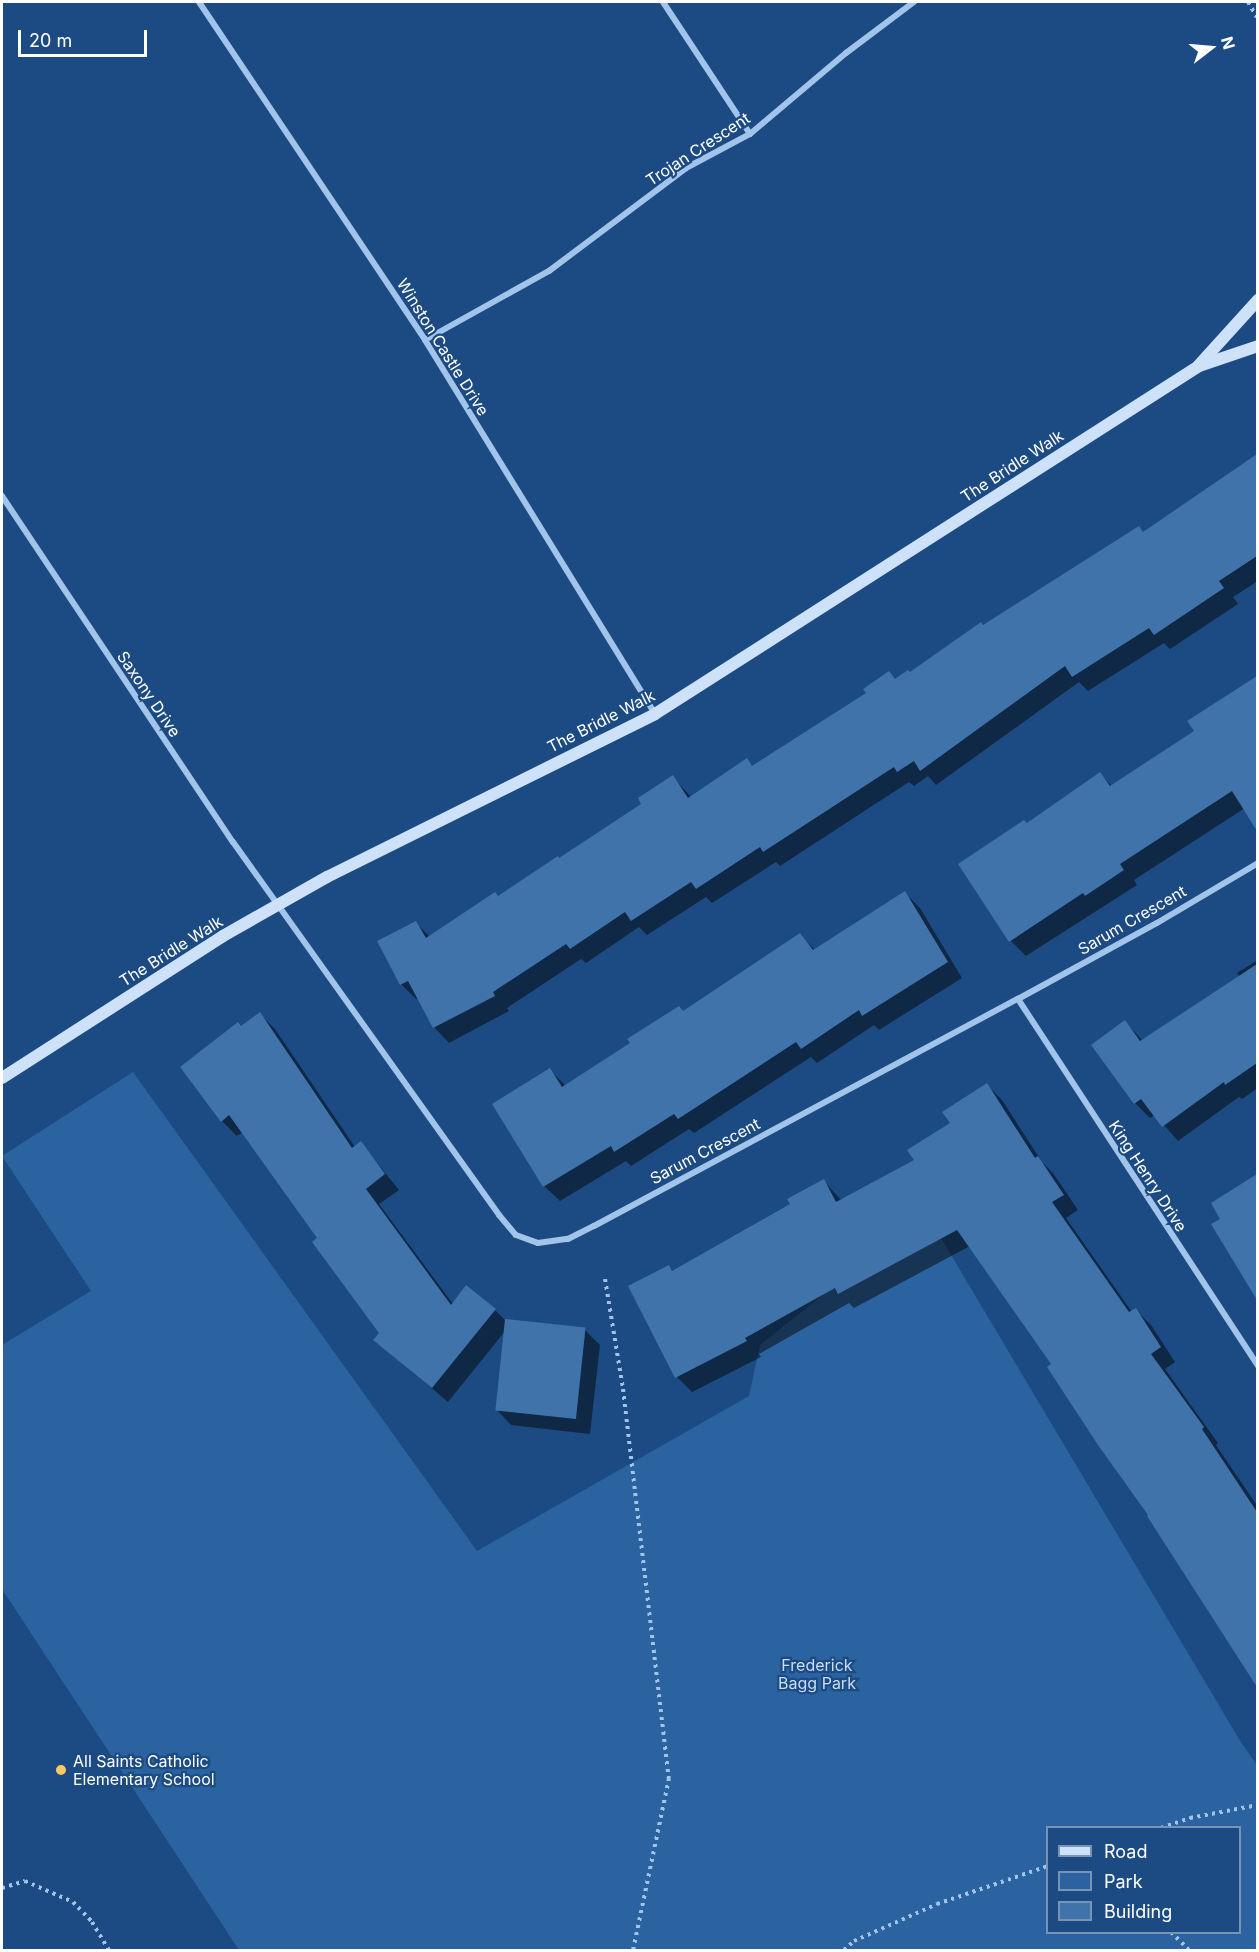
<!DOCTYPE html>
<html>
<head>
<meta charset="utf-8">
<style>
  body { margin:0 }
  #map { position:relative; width:1259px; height:1952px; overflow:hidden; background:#1c4b83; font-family:Inter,sans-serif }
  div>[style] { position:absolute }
  .green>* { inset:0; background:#2b63a0 }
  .shadow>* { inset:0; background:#0007 }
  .building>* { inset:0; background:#4073aa; transform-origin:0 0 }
  .path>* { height:4px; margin-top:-2px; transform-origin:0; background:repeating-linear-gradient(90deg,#a2c4ea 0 3px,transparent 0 7.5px) }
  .street>* { height:6px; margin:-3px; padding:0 3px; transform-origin:3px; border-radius:3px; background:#a2c4ea }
  .secondary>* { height:12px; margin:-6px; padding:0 6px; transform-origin:6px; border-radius:6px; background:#cde1f8 }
  .dots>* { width:16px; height:16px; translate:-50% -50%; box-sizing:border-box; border:3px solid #1c4b83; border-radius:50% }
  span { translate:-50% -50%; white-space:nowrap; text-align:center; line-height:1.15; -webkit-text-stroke:4.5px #1c4b83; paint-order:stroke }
  .street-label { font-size:16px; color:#fff }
  .park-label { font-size:16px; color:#c6def8 }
  .poi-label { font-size:16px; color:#fff }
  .left { translate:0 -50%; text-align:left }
  .frame { position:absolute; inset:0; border:3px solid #fff; pointer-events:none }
  .legend { position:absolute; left:1046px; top:1826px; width:195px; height:108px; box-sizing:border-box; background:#1c4b83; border:2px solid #7793b5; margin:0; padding:8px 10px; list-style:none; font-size:18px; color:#fff }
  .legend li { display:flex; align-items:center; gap:12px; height:30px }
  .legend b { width:30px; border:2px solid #7793b5 }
  .north { position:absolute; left:1181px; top:18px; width:60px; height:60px; -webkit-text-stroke:4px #1c4b83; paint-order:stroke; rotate:74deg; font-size:16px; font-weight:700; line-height:24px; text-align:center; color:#fff }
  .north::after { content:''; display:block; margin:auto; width:21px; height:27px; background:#fff; clip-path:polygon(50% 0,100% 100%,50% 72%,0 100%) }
  .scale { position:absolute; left:18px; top:30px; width:129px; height:27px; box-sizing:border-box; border:3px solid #fff; border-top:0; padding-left:8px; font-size:18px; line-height:21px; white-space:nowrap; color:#fff; -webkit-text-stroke:4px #1c4b83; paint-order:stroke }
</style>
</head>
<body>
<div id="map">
  <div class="green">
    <div style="clip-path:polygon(evenodd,133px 1072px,477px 1551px,749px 1396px,760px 1345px,926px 1213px,1242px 1744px,1257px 1765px,1257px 1950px,239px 1950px,2px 1589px,2px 1345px,91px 1291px,2px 1156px,133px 1072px,1048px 1828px,1240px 1828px,1240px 1932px,1048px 1932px,1048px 1828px)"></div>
  </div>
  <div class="shadow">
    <div style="clip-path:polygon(1258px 458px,1258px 581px,1233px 597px,1238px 604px,1170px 649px,1164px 643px,1088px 691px,1079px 682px,936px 785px,928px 776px,914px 786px,909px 782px,780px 866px,776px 862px,712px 903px,706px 897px,647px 935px,639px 927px,586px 963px,581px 959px,507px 1008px,509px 1011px,449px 1043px,434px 1027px,419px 998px,416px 999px,401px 984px,416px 923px,430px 937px,559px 860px,644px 804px,673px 777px,691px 797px,747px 760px,753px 767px,868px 693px,889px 673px,896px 680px,911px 674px,983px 627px,1144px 533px)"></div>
    <div style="clip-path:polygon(1258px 678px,1258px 820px,1245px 808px,1134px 880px,1137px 885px,1026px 956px,1011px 941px,1027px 825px,1100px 774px,1112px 786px,1196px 732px,1189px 722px)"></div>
    <div style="clip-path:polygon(905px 893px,920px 908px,962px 978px,879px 1030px,874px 1025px,817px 1063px,811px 1057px,694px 1133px,689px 1129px,631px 1166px,626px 1161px,560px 1201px,544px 1186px,494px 1105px,550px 1070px,566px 1086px,684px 1012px,800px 935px,816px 951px)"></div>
    <div style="clip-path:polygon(1258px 960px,1258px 1088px,1242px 1099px,1239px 1097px,1178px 1141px,1155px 1115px,1150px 1118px,1135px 1103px,1125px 1022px,1143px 1041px,1240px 977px,1237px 973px)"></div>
    <div style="clip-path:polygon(260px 1014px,275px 1029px,355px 1147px,361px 1143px,399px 1190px,379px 1204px,453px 1304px,495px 1310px,507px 1322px,585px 1330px,600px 1345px,590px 1434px,511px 1425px,496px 1409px,506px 1330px,448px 1402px,375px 1340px,380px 1333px,319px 1239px,243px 1132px,237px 1136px,222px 1121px,241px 1028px)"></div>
    <div style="clip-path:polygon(987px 1085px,1002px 1100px,1042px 1162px,1053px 1173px,1078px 1210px,1066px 1218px,1132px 1312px,1136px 1310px,1151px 1325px,1175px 1362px,1165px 1369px,1218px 1443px,1216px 1445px,1258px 1507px,1258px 1684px,1053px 1365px,970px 1246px,854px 1308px,849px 1303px,759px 1354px,761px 1357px,692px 1392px,677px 1377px,630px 1286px,669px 1267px,674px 1272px,792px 1204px,824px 1181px,842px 1201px,916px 1161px)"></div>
    <div style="clip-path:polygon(1258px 1176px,1258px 1286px,1257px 1286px,1213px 1204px)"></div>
  </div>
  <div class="building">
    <div style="clip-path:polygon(1257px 454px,1257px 556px,1219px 581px,1224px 588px,1154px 635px,1149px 628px,1072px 677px,1065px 666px,920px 771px,914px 761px,897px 772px,894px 767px,763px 852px,760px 847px,696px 889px,691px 882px,631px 921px,625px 912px,570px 949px,566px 944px,493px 992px,495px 996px,433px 1028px,408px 981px,400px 985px,377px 941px,416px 921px,426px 938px,495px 892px,498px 896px,558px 856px,559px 858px,641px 804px,638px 798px,673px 775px,688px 798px,747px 758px,752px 766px,866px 693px,863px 689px,889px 671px,895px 679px,908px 670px,910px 672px,981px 622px,983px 625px,1139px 526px,1143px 532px)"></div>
    <div style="clip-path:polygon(1257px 676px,1257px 831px,1232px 791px,1120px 864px,1124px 870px,1085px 896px,1083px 893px,1009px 942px,958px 864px,1024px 820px,1027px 823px,1100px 772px,1110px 786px,1194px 731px,1187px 721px)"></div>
    <div style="clip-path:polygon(905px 891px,948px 962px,862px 1016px,859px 1010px,801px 1049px,796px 1042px,678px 1119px,674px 1114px,614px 1152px,611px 1146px,543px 1187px,492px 1104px,550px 1068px,562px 1087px,630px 1043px,627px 1039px,679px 1006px,683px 1011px,800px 933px,813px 950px)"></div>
    <div style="clip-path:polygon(1257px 964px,1257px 1063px,1225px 1085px,1224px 1082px,1162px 1127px,1141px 1099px,1134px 1104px,1091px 1045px,1125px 1020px,1140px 1041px)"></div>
    <div style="clip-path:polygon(260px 1012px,352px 1148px,361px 1141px,385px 1174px,366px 1189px,451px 1305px,466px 1285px,496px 1309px,432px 1388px,373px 1340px,379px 1333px,312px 1242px,317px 1238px,229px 1115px,221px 1122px,180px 1067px,238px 1022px,241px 1026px)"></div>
    <div style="clip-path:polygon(987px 1083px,1035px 1158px,1038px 1156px,1064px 1195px,1052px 1202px,1129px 1312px,1136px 1308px,1161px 1347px,1151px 1354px,1204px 1427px,1202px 1429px,1257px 1512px,1257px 1687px,1147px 1516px,1148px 1515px,1098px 1445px,1047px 1367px,1051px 1364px,957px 1230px,838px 1294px,835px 1288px,745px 1338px,747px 1341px,675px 1378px,628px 1286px,669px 1265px,672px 1271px,790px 1204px,787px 1199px,824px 1179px,836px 1202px,914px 1160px,907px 1150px,950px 1123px,942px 1112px)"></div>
    <div style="clip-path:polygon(1257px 1174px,1257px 1300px,1211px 1224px,1220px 1219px,1211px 1203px)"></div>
    <div style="left:505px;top:1319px;width:81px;height:92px;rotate:6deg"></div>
  </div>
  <div class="path">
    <div style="left:1248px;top:2px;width:20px;rotate:60deg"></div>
    <div style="left:605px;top:1279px;width:111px;rotate:80.7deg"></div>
    <div style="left:623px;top:1389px;width:392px;rotate:83.3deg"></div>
    <div style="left:669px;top:1778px;width:176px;rotate:101.8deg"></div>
    <div style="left:1161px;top:1828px;width:31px;rotate:-19deg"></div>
    <div style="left:1190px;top:1818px;width:69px;rotate:-10.8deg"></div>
    <div style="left:2px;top:1888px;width:24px;rotate:-17deg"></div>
    <div style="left:25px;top:1881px;width:52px;rotate:23.6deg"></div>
    <div style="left:73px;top:1902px;width:28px;rotate:46deg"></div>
    <div style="left:92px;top:1922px;width:33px;rotate:59deg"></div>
    <div style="left:1171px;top:1932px;width:25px;rotate:45deg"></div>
    <div style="left:844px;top:1950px;width:13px;rotate:-42deg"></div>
    <div style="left:854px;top:1941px;width:91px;rotate:-24deg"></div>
    <div style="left:937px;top:1904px;width:117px;rotate:-18.9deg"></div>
  </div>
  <div class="street">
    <div style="left:199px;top:2px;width:407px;rotate:56.2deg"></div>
    <div style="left:425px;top:340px;width:439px;rotate:58.4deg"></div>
    <div style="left:663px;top:2px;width:158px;rotate:56.6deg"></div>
    <div style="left:425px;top:340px;width:142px;rotate:-29.1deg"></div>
    <div style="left:549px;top:271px;width:171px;rotate:-36.9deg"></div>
    <div style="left:686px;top:168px;width:72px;rotate:-28deg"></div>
    <div style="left:750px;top:134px;width:126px;rotate:-40.2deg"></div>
    <div style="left:846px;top:53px;width:85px;rotate:-36.9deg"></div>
    <div style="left:2px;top:496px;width:416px;rotate:56.3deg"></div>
    <div style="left:233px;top:842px;width:458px;rotate:54.5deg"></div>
    <div style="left:499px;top:1215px;width:26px;rotate:50deg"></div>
    <div style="left:516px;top:1235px;width:23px;rotate:20deg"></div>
    <div style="left:538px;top:1243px;width:30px;rotate:-8deg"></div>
    <div style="left:568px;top:1239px;width:29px;rotate:-27deg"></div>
    <div style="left:594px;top:1226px;width:481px;rotate:-28.2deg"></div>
    <div style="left:1018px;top:999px;width:158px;rotate:-28.7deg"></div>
    <div style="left:1157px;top:923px;width:117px;rotate:-30.7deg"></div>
    <div style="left:1018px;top:999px;width:439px;rotate:56.8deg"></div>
  </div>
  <div class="secondary">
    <div style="left:1199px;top:365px;width:88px;rotate:-47.8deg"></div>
    <div style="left:2px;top:1078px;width:263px;rotate:-32.7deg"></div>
    <div style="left:223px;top:936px;width:120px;rotate:-29.6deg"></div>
    <div style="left:327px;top:877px;width:366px;rotate:-26.4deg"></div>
    <div style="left:655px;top:714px;width:646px;rotate:-32.61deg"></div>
    <div style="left:1199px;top:366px;width:62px;rotate:-18.7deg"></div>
  </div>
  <div class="dots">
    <div style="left:61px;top:1770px;background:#fbca5f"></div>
  </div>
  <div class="street-label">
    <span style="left:698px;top:149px;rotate:-33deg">Trojan Crescent</span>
    <span style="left:443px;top:347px;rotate:58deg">Winston Castle Drive</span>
    <span style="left:1012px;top:466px;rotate:-33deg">The Bridle Walk</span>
    <span style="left:149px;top:694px;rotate:56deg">Saxony Drive</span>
    <span style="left:601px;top:721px;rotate:-27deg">The Bridle Walk</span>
    <span style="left:1132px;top:920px;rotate:-30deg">Sarum Crescent</span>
    <span style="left:171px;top:951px;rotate:-32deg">The Bridle Walk</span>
    <span style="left:705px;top:1151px;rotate:-28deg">Sarum Crescent</span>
    <span style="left:1148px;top:1176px;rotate:57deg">King Henry Drive</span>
  </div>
  <div class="park-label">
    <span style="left:817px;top:1674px">Frederick<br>Bagg Park</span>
  </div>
  <div class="poi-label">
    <span class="left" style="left:73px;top:1770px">All Saints Catholic<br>Elementary School</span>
  </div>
  <div class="frame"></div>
  <ul class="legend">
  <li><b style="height:8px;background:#cde1f8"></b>Road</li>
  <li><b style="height:16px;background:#2b63a0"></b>Park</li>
  <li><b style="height:16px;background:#4073aa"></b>Building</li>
  </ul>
  <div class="north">N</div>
  <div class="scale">20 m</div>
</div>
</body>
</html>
